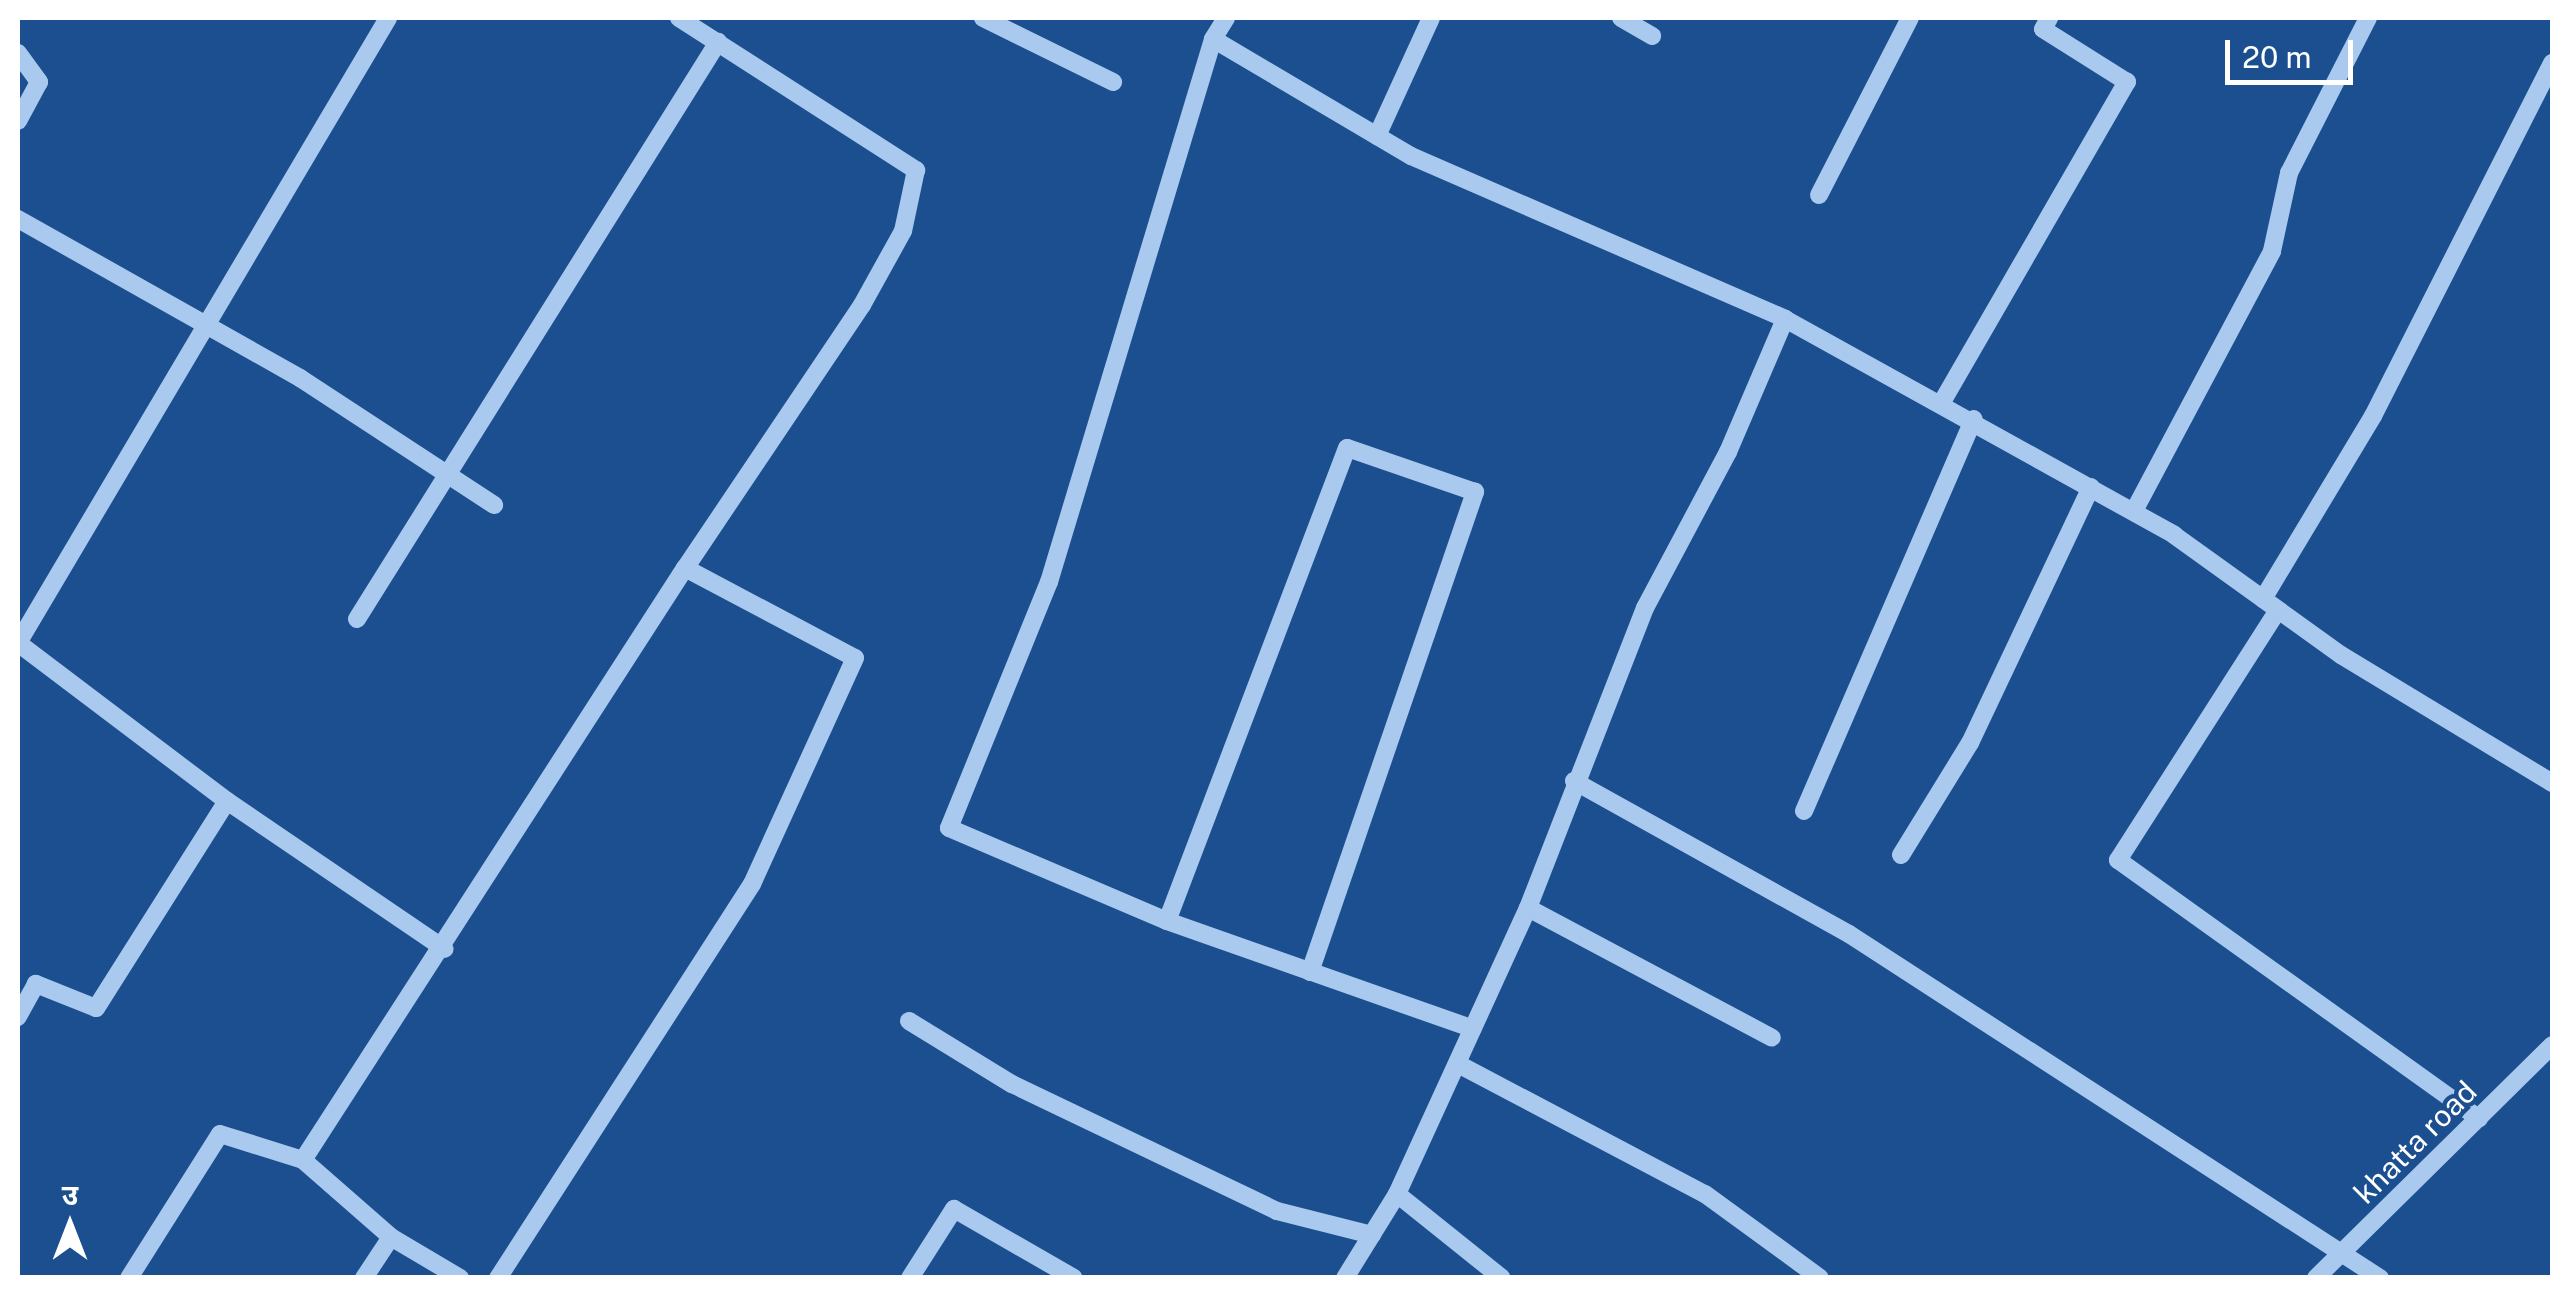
<!DOCTYPE html>
<html>
<head>
<meta charset="utf-8">
<style>
  body { margin:0 }
  #map { position:relative; width:2570px; height:1295px; overflow:hidden; background:#1b4f8f; font-family:"Public Sans","Noto Sans Devanagari",sans-serif }
  div>[style] { position:absolute }
  .minor>* { height:18px; margin:-9px; padding:0 9px; transform-origin:9px; border-radius:9px; background:#a9c9ee }
  span { translate:-50% -50%; white-space:nowrap; text-align:center; line-height:1.15; -webkit-text-stroke:9px #1b4f8f; paint-order:stroke }
  .street-label { font-size:30px; color:#fff }
  .frame { position:absolute; inset:0; border:20px solid #fff; pointer-events:none }
  .north { position:absolute; left:20px; top:1175px; width:100px; height:100px; -webkit-text-stroke:8px #1b4f8f; paint-order:stroke; rotate:0deg; font-size:28px; font-weight:700; line-height:40px; text-align:center; color:#fff }
  .north::after { content:''; display:block; margin:auto; width:35px; height:45px; background:#fff; clip-path:polygon(50% 0,100% 100%,50% 72%,0 100%) }
  .scale { position:absolute; left:2225px; top:40px; width:128px; height:45px; box-sizing:border-box; border:5px solid #fff; border-top:0; padding-left:12px; font-size:30px; line-height:35px; white-space:nowrap; color:#fff; -webkit-text-stroke:8px #1b4f8f; paint-order:stroke }
</style>
</head>
<body>
<div id="map">
  <div class="minor">
    <div style="left:679px;top:18px;width:282px;rotate:32.7deg"></div>
    <div style="left:916px;top:170px;width:62px;rotate:102deg"></div>
    <div style="left:903px;top:231px;width:85px;rotate:119deg"></div>
    <div style="left:862px;top:305px;width:317px;rotate:123.9deg"></div>
    <div style="left:983px;top:18px;width:145px;rotate:26.2deg"></div>
    <div style="left:1621px;top:18px;width:36px;rotate:30deg"></div>
    <div style="left:1213px;top:39px;width:25px;rotate:-58deg"></div>
    <div style="left:18px;top:53px;width:36px;rotate:54deg"></div>
    <div style="left:39px;top:82px;width:44px;rotate:118.3deg"></div>
    <div style="left:1377px;top:136px;width:130px;rotate:-65.4deg"></div>
    <div style="left:1819px;top:195px;width:199px;rotate:-62.8deg"></div>
    <div style="left:18px;top:219px;width:324px;rotate:29.4deg"></div>
    <div style="left:300px;top:378px;width:232px;rotate:33.2deg"></div>
    <div style="left:1942px;top:402px;width:370px;rotate:-60deg"></div>
    <div style="left:2127px;top:82px;width:99px;rotate:-147.8deg"></div>
    <div style="left:2043px;top:29px;width:13px;rotate:-61deg"></div>
    <div style="left:2134px;top:511px;width:294px;rotate:-62deg"></div>
    <div style="left:2272px;top:251px;width:80px;rotate:-77.7deg"></div>
    <div style="left:2289px;top:173px;width:174px;rotate:-63deg"></div>
    <div style="left:2263px;top:599px;width:214px;rotate:-59deg"></div>
    <div style="left:2373px;top:416px;width:396px;rotate:-63.1deg"></div>
    <div style="left:2278px;top:610px;width:297px;rotate:122.6deg"></div>
    <div style="left:2118px;top:860px;width:444px;rotate:35.6deg"></div>
    <div style="left:357px;top:619px;width:681px;rotate:-57.97deg"></div>
    <div style="left:18px;top:643px;width:726px;rotate:-59.37deg"></div>
    <div style="left:18px;top:643px;width:262px;rotate:37.1deg"></div>
    <div style="left:227px;top:801px;width:245px;rotate:122.3deg"></div>
    <div style="left:96px;top:1008px;width:65px;rotate:-158.2deg"></div>
    <div style="left:36px;top:984px;width:38px;rotate:119deg"></div>
    <div style="left:1574px;top:781px;width:315px;rotate:29.1deg"></div>
    <div style="left:1849px;top:934px;width:633px;rotate:32.94deg"></div>
    <div style="left:227px;top:801px;width:263px;rotate:34.2deg"></div>
    <div style="left:1804px;top:811px;width:427px;rotate:-66.6deg"></div>
    <div style="left:1901px;top:855px;width:132px;rotate:-58.4deg"></div>
    <div style="left:1970px;top:743px;width:283px;rotate:-64.7deg"></div>
    <div style="left:1528px;top:908px;width:276px;rotate:28deg"></div>
    <div style="left:1167px;top:921px;width:237px;rotate:-156.9deg"></div>
    <div style="left:949px;top:828px;width:266px;rotate:-67.9deg"></div>
    <div style="left:1049px;top:582px;width:567px;rotate:-73.19deg"></div>
    <div style="left:1213px;top:39px;width:230px;rotate:30.6deg"></div>
    <div style="left:1411px;top:156px;width:408px;rotate:23.5deg"></div>
    <div style="left:1310px;top:972px;width:508px;rotate:-71.03deg"></div>
    <div style="left:1475px;top:492px;width:135px;rotate:-161deg"></div>
    <div style="left:1347px;top:448px;width:506px;rotate:110.83deg"></div>
    <div style="left:1167px;top:921px;width:324px;rotate:19.4deg"></div>
    <div style="left:909px;top:1021px;width:121px;rotate:31.5deg"></div>
    <div style="left:1012px;top:1084px;width:294px;rotate:25.6deg"></div>
    <div style="left:1277px;top:1211px;width:98px;rotate:14.2deg"></div>
    <div style="left:1458px;top:1064px;width:279px;rotate:27.8deg"></div>
    <div style="left:1705px;top:1194px;width:142px;rotate:36.1deg"></div>
    <div style="left:1397px;top:1194px;width:315px;rotate:-65.4deg"></div>
    <div style="left:1528px;top:908px;width:322px;rotate:-68.7deg"></div>
    <div style="left:1645px;top:608px;width:177px;rotate:-62deg"></div>
    <div style="left:1728px;top:452px;width:145px;rotate:-66.8deg"></div>
    <div style="left:1785px;top:319px;width:445px;rotate:29deg"></div>
    <div style="left:2174px;top:535px;width:206px;rotate:35.7deg"></div>
    <div style="left:2341px;top:655px;width:247px;rotate:31.2deg"></div>
    <div style="left:129px;top:1278px;width:170px;rotate:-57.7deg"></div>
    <div style="left:220px;top:1134px;width:87px;rotate:17.4deg"></div>
    <div style="left:364px;top:1278px;width:49px;rotate:-56.6deg"></div>
    <div style="left:460px;top:1278px;width:80px;rotate:-149.3deg"></div>
    <div style="left:391px;top:1237px;width:117px;rotate:-138.8deg"></div>
    <div style="left:303px;top:1160px;width:705px;rotate:-57.17deg"></div>
    <div style="left:685px;top:568px;width:192px;rotate:27.9deg"></div>
    <div style="left:855px;top:658px;width:248px;rotate:114.5deg"></div>
    <div style="left:752px;top:884px;width:469px;rotate:122.8deg"></div>
    <div style="left:910px;top:1278px;width:82px;rotate:-57.5deg"></div>
    <div style="left:954px;top:1209px;width:138px;rotate:29.9deg"></div>
    <div style="left:1345px;top:1278px;width:99px;rotate:-58.2deg"></div>
    <div style="left:1397px;top:1194px;width:134px;rotate:38.7deg"></div>
    <div style="left:2316px;top:1278px;width:332px;rotate:-44.6deg"></div>
  </div>
  <div class="street-label">
    <span style="left:2415px;top:1142px;rotate:-45deg">khatta road</span>
  </div>
  <div class="frame"></div>
  <div class="north">उ</div>
  <div class="scale">20 m</div>
</div>
</body>
</html>
